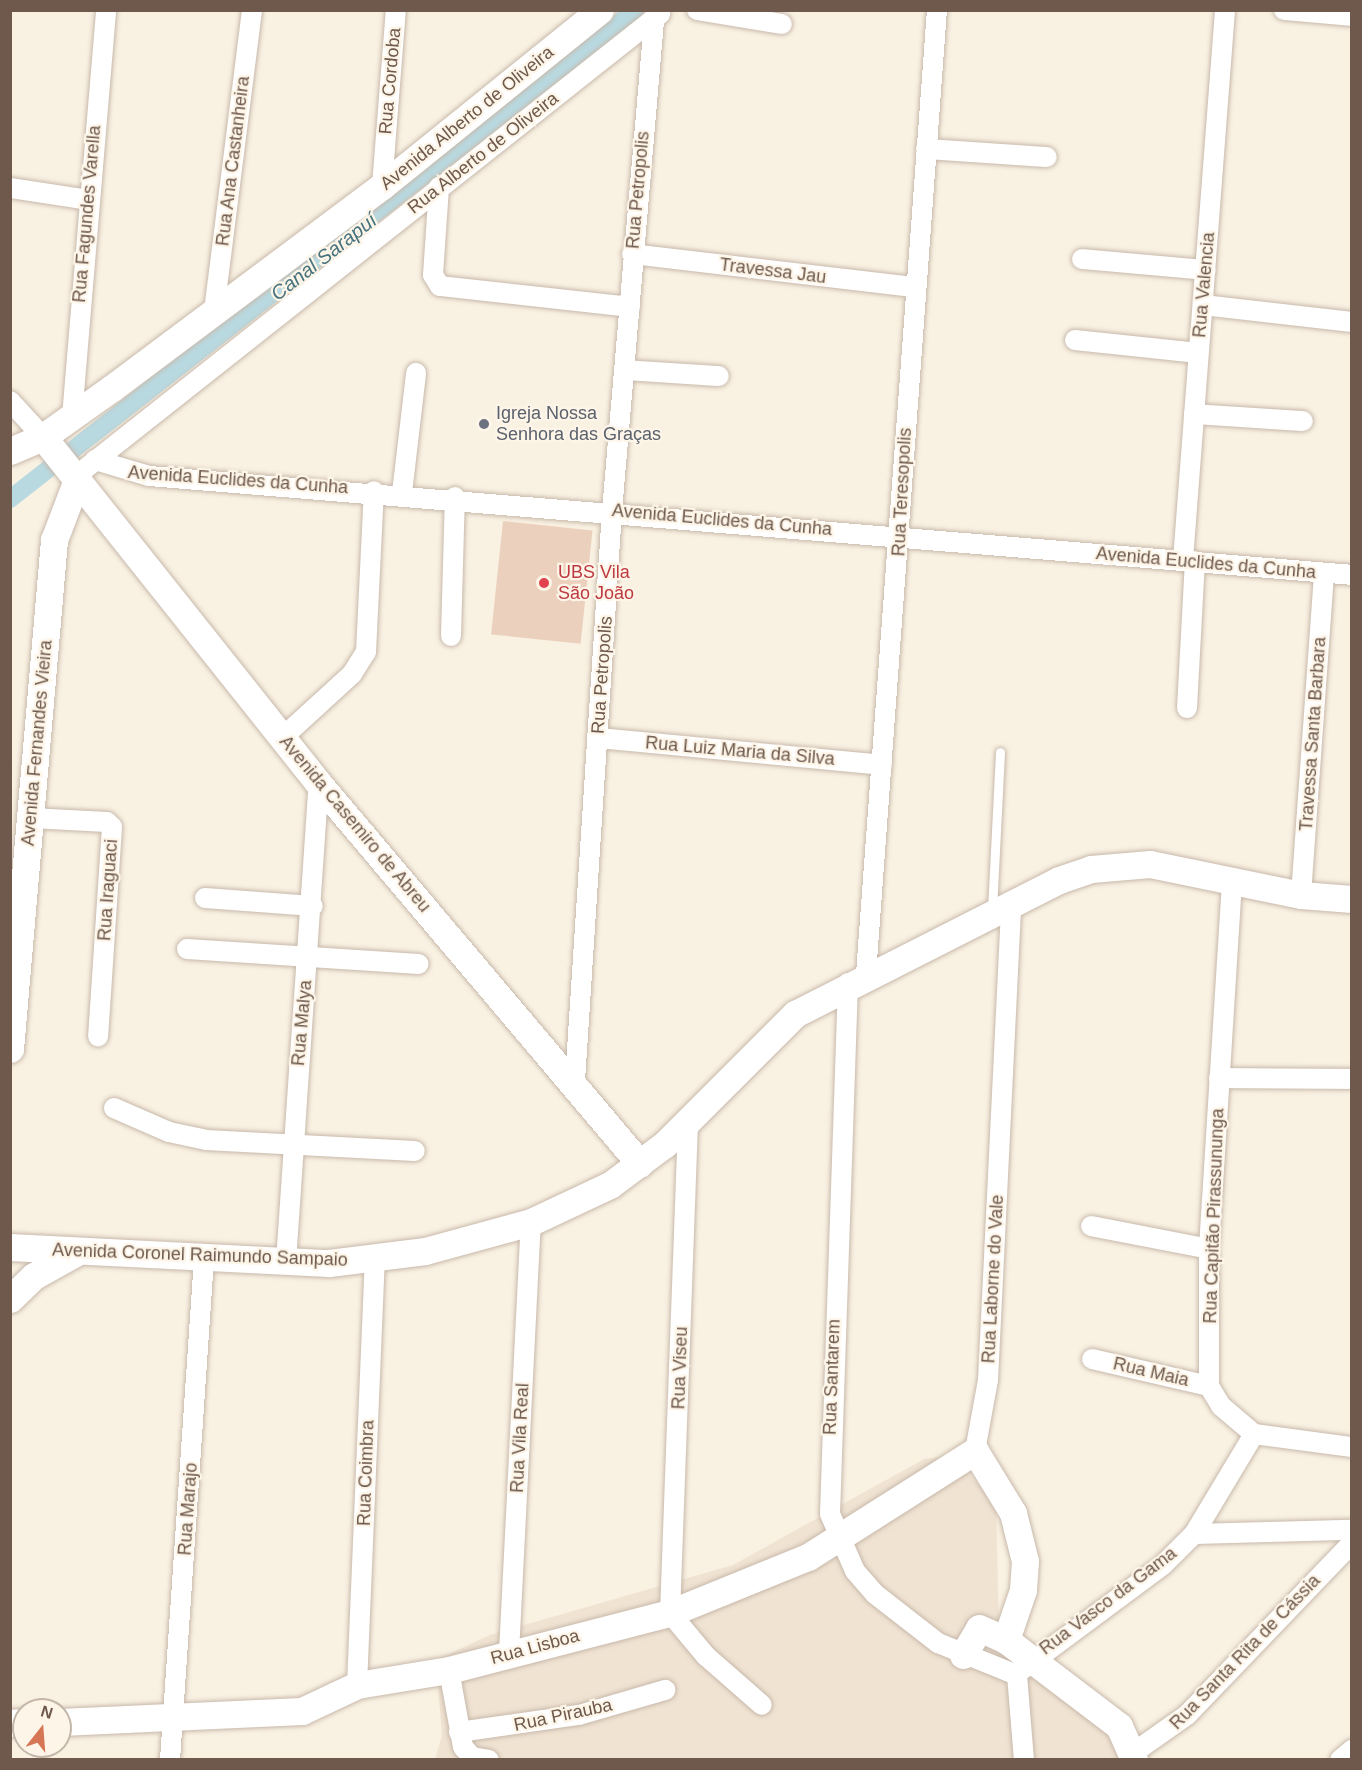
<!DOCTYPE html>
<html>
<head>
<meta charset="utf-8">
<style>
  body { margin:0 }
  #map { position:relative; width:1362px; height:1770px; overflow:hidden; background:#f9f1e2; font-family:Helvetica,sans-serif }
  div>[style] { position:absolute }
  .residential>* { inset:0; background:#f0e3d2 }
  .canal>* { height:18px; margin:-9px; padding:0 9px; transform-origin:9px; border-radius:9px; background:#b9d9e0 }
  .building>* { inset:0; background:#ebd1bd; transform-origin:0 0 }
  .roads { filter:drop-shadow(0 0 2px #c8b9ab) drop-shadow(0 0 2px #c8b9ab) }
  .lane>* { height:9px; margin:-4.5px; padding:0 4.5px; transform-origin:4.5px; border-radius:4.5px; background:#fff }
  .street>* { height:20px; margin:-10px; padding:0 10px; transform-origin:10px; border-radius:10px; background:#fff }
  .secondary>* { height:27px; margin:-13.5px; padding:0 13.5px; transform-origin:13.5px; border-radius:13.5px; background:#fff }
  .dots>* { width:16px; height:16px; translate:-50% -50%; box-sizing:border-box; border:3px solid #fdf5e8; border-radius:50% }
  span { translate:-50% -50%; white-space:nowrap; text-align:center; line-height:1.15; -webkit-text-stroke:4.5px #fdf5e8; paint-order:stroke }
  .street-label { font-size:18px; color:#6e594c }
  .worship-label { font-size:18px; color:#5b616d }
  .left { translate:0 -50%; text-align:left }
  .health-label { font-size:18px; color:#be3a42 }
  .water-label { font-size:20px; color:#48747f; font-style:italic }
  .frame { position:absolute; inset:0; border:12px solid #6e594c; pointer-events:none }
  .north { position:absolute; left:12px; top:1698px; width:60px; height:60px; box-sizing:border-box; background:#fdf5e8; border:2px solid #c4b7aa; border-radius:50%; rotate:17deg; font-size:16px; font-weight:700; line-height:24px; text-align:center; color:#6e594c }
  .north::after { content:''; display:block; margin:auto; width:21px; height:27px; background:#d67654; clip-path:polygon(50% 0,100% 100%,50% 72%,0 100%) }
</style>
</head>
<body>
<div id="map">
  <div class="residential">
    <div style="clip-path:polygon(952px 1456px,996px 1504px,999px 1636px,1112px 1714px,1131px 1760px,435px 1760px,442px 1735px,436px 1660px,490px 1635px,733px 1565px,924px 1459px)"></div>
  </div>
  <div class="canal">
    <div style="left:10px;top:499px;width:794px;rotate:-38.04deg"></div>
  </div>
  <div class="building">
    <div style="left:503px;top:521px;width:90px;height:114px;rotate:6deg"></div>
  </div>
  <div class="roads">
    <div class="lane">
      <div style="left:992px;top:910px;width:158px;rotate:-87.1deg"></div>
    </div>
    <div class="street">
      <div style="left:697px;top:10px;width:86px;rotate:9.4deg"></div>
      <div style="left:1284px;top:10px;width:68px;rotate:5deg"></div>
      <div style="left:926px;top:149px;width:121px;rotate:3.8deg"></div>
      <div style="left:382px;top:186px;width:177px;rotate:-85.5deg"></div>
      <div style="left:439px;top:187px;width:88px;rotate:93.9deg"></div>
      <div style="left:433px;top:275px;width:13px;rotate:58deg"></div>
      <div style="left:440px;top:286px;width:191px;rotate:6.3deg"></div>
      <div style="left:10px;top:188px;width:79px;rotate:8.7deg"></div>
      <div style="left:632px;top:254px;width:284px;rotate:6.7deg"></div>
      <div style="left:1082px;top:259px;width:124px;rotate:5.1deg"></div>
      <div style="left:1203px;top:305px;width:150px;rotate:6.5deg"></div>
      <div style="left:214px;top:311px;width:303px;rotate:-82.8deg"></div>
      <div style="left:1075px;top:340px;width:124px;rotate:6deg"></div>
      <div style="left:625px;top:370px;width:94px;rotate:3.7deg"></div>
      <div style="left:10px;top:401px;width:49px;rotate:47.5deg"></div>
      <div style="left:1194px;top:414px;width:109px;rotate:3.7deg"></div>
      <div style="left:72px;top:417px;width:408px;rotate:-85.2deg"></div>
      <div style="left:95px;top:460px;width:56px;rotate:16.5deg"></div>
      <div style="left:149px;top:476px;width:1207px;rotate:4.7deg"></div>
      <div style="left:86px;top:468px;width:732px;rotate:-38.34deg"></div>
      <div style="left:402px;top:493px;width:121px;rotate:-83.3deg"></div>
      <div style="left:1183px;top:560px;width:552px;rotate:-85.63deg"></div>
      <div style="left:451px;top:636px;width:139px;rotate:-88.4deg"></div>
      <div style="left:1187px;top:708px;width:147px;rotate:-86.9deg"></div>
      <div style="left:282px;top:738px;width:95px;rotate:-42.4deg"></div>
      <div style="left:352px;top:674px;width:26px;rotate:-58deg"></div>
      <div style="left:366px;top:652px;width:161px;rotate:-87.2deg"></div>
      <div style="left:598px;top:738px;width:285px;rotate:5.4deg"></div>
      <div style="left:31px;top:818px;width:76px;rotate:3deg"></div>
      <div style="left:107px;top:822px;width:7px;rotate:45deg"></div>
      <div style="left:112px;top:827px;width:210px;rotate:93.8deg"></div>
      <div style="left:1232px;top:882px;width:368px;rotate:93.6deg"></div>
      <div style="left:1209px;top:1249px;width:137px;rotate:90deg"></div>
      <div style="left:1209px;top:1386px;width:23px;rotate:59deg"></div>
      <div style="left:1221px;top:1406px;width:43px;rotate:40.3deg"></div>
      <div style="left:1254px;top:1434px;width:99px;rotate:7.6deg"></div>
      <div style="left:1301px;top:895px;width:322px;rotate:-85.9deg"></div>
      <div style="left:205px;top:898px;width:108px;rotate:4.2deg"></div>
      <div style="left:187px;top:949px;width:232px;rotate:3.7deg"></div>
      <div style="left:866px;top:974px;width:967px;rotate:-85.79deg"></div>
      <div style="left:848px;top:983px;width:531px;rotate:91.94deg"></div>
      <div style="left:830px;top:1514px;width:62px;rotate:66.3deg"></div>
      <div style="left:855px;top:1571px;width:30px;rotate:49deg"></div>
      <div style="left:875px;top:1594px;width:80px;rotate:37.9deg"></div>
      <div style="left:938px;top:1643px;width:85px;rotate:22.1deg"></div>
      <div style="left:1219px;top:1078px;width:133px;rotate:0.4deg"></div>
      <div style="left:575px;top:1081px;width:571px;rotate:-86.29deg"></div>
      <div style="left:612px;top:511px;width:495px;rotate:-85.1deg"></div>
      <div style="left:114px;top:1108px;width:60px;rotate:23.6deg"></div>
      <div style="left:169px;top:1132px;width:38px;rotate:12deg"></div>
      <div style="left:206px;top:1140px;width:209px;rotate:3deg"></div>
      <div style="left:688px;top:1123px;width:490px;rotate:92.1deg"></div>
      <div style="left:670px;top:1613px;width:56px;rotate:50.1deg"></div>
      <div style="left:706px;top:1656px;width:74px;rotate:41.2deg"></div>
      <div style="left:1091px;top:1226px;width:120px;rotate:11deg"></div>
      <div style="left:286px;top:1262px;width:479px;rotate:-86.1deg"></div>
      <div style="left:1092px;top:1359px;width:120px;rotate:13deg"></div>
      <div style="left:975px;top:1451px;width:72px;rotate:-79.6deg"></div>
      <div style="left:988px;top:1380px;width:479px;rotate:-87.2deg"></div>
      <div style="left:1194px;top:1534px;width:158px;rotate:-1.5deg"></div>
      <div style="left:509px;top:1653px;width:432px;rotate:-87.1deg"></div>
      <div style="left:1023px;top:1669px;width:174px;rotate:-36.6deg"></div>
      <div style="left:1163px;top:1565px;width:44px;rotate:-45deg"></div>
      <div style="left:1194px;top:1534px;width:117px;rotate:-59deg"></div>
      <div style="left:449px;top:1670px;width:78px;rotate:79.7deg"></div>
      <div style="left:463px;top:1747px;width:13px;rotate:48deg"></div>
      <div style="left:472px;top:1757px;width:17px;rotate:10deg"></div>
      <div style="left:1017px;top:1675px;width:85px;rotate:85.3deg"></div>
      <div style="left:357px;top:1685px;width:424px;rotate:-87.6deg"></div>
      <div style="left:459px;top:1732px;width:121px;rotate:-8.1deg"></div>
      <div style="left:579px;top:1715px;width:90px;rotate:-16.2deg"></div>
      <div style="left:1133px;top:1753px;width:66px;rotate:-35.1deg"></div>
      <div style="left:1187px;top:1715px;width:238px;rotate:-46.2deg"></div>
      <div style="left:170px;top:1760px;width:502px;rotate:-86.12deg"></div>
      <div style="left:1340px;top:1760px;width:16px;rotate:-40deg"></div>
    </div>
    <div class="secondary">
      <div style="left:43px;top:437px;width:443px;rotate:51.5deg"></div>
      <div style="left:319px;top:784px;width:497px;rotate:49.8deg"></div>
      <div style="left:10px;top:451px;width:36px;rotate:-23deg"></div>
      <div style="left:43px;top:437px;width:85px;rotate:-35.4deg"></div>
      <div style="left:112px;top:388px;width:337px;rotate:-36.8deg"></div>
      <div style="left:382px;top:186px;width:280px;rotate:-38.9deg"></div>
      <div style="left:10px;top:1049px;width:511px;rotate:-85.06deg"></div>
      <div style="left:54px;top:540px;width:67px;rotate:-69.1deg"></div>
      <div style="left:10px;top:1247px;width:319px;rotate:2.9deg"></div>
      <div style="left:329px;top:1263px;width:97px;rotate:-7.1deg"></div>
      <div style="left:425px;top:1251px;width:110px;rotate:-15.3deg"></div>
      <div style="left:531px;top:1222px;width:87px;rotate:-25.1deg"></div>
      <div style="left:610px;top:1185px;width:69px;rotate:-36.7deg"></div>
      <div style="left:665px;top:1144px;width:184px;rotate:-45deg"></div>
      <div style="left:795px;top:1014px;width:296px;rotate:-26.9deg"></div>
      <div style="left:1059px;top:880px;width:34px;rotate:-19deg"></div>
      <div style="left:1091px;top:869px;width:59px;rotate:-4.8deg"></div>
      <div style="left:1150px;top:864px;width:154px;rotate:11.6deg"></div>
      <div style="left:1301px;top:895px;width:51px;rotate:4.5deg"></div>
      <div style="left:10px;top:1299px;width:33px;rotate:-44deg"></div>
      <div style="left:34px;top:1276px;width:49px;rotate:-29.2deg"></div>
      <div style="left:963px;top:1655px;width:31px;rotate:-59deg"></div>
      <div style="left:979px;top:1628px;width:30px;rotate:24deg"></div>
      <div style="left:1006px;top:1640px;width:142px;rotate:37.3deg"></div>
      <div style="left:1119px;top:1726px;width:37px;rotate:66deg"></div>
      <div style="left:60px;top:1722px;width:242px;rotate:-2.6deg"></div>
      <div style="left:302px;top:1711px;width:61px;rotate:-25.3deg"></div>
      <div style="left:357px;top:1685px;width:93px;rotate:-9.3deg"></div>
      <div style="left:449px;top:1670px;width:228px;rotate:-14.5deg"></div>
      <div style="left:670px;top:1613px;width:149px;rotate:-22.1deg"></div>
      <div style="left:808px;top:1557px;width:198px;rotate:-32.4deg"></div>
      <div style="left:975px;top:1451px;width:73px;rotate:58.5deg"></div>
      <div style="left:1013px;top:1513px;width:49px;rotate:76deg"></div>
      <div style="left:1025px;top:1561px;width:29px;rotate:94deg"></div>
      <div style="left:1023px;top:1590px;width:53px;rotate:108.8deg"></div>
      <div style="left:10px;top:1723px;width:14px;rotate:-4deg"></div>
    </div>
  </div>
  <div class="dots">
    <div style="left:484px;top:424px;background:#6b7280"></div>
    <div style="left:544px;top:583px;background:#e0444e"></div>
  </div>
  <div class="street-label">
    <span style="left:390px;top:81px;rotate:-85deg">Rua Cordoba</span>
    <span style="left:467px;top:118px;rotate:-39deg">Avenida Alberto de Oliveira</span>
    <span style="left:483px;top:153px;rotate:-38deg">Rua Alberto de Oliveira</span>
    <span style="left:233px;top:161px;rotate:-83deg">Rua Ana Castanheira</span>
    <span style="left:638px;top:190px;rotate:-85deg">Rua Petropolis</span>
    <span style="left:87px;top:214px;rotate:-85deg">Rua Fagundes Varella</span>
    <span style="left:773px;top:271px;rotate:7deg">Travessa Jau</span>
    <span style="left:1204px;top:285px;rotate:-85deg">Rua Valencia</span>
    <span style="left:238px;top:480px;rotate:4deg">Avenida Euclides da Cunha</span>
    <span style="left:902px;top:492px;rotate:-87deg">Rua Teresopolis</span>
    <span style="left:722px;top:520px;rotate:5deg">Avenida Euclides da Cunha</span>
    <span style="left:1206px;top:563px;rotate:5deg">Avenida Euclides da Cunha</span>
    <span style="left:602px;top:675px;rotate:-86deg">Rua Petropolis</span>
    <span style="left:1313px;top:734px;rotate:-86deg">Travessa Santa Barbara</span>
    <span style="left:37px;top:743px;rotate:-85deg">Avenida Fernandes Vieira</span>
    <span style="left:740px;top:751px;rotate:5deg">Rua Luiz Maria da Silva</span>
    <span style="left:355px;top:824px;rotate:50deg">Avenida Casemiro de Abreu</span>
    <span style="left:108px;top:890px;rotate:-86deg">Rua Iraguaci</span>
    <span style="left:302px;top:1023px;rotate:-85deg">Rua Malya</span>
    <span style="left:1214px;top:1216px;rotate:-88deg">Rua Capitão Pirassununga</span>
    <span style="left:200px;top:1255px;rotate:2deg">Avenida Coronel Raimundo Sampaio</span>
    <span style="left:993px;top:1279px;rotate:-87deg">Rua Laborne do Vale</span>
    <span style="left:680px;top:1368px;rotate:-88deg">Rua Viseu</span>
    <span style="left:1151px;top:1372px;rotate:13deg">Rua Maia</span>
    <span style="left:832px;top:1377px;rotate:-88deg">Rua Santarem</span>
    <span style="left:520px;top:1438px;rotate:-87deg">Rua Vila Real</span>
    <span style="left:366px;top:1473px;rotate:-88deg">Rua Coimbra</span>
    <span style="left:188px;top:1509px;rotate:-86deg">Rua Marajo</span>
    <span style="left:1108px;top:1601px;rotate:-37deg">Rua Vasco da Gama</span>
    <span style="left:535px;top:1647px;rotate:-15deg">Rua Lisboa</span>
    <span style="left:1245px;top:1652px;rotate:-46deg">Rua Santa Rita de Cássia</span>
    <span style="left:563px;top:1715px;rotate:-12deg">Rua Pirauba</span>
  </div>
  <div class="worship-label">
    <span class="left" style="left:496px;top:424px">Igreja Nossa<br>Senhora das Graças</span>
  </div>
  <div class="health-label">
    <span class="left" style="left:558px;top:583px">UBS Vila<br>São João</span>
  </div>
  <div class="water-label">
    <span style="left:324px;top:257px;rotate:-38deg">Canal Sarapuí</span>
  </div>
  <div class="frame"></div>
  <div class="north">N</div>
</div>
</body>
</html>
